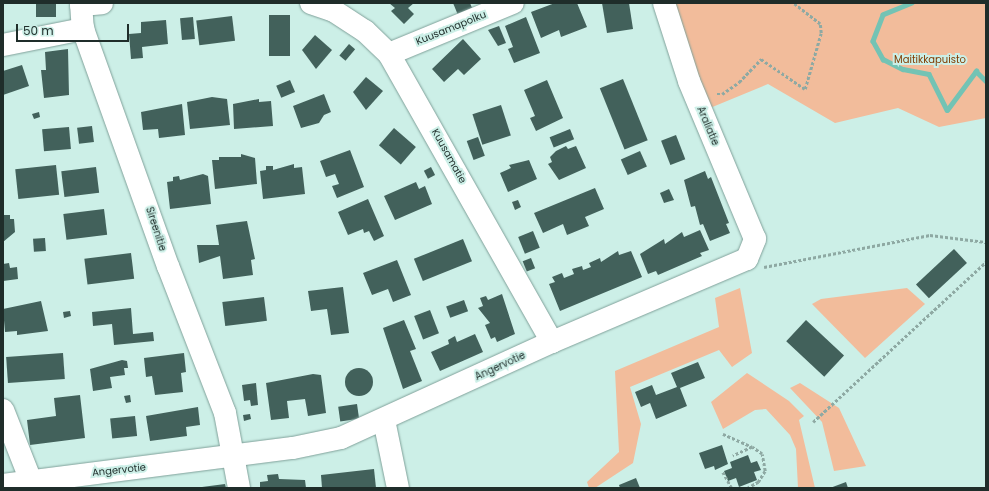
<!DOCTYPE html>
<html>
<head>
<meta charset="utf-8">
<style>
  body { margin:0 }
  #map { position:relative; width:989px; height:491px; overflow:hidden; background:#ccefe7; font-family:Poppins,sans-serif }
  div>[style] { position:absolute }
  .green>* { inset:0; background:#f2bc9b }
  .stream>* { height:4.5px; margin:-2.25px; padding:0 2.25px; transform-origin:2.25px; border-radius:2.25px; background:#73c3b4 }
  .building>* { inset:0; background:#42615b; transform-origin:0 0 }
  .round { border-radius:50% }
  .path>* { height:2.5px; margin-top:-1.25px; transform-origin:0; background:repeating-linear-gradient(90deg,#8ea9a3 0 3px,transparent 0 5px) }
  .roads { filter:drop-shadow(0 0 1px #80a19a) drop-shadow(0 0 1px #80a19a) }
  .minor>* { height:22px; margin:-11px; padding:0 11px; transform-origin:11px; border-radius:11px; background:#fff }
  span { translate:-50% -50%; white-space:nowrap; text-align:center; line-height:1.15; -webkit-text-stroke:4px #ccefe7; paint-order:stroke }
  .street-label { font-size:10px; color:#1f2d2a }
  .park-label { font-size:10px; color:#7f3b00 }
  .frame { position:absolute; inset:0; border:4px solid #1f2d2a; pointer-events:none }
  .scale { position:absolute; left:16px; top:24px; width:113px; height:18px; box-sizing:border-box; border:2px solid #1f2d2a; border-top:0; padding-left:5px; font-size:12px; line-height:14px; white-space:nowrap; color:#1f2d2a; -webkit-text-stroke:3px #ccefe7; paint-order:stroke }
</style>
</head>
<body>
<div id="map">
  <div class="green">
    <div style="clip-path:polygon(671px 3px,986px 3px,986px 118px,939px 127px,898px 108px,835px 123px,768px 84px,710px 108px)"></div>
    <div style="clip-path:polygon(740px 288px,752px 353px,732px 367px,719px 350px,630px 387px,641px 424px,633px 463px,595px 488px,589px 488px,587px 482px,619px 452px,615px 371px,719px 327px,715px 298px)"></div>
    <div style="clip-path:polygon(907px 288px,925px 304px,865px 358px,812px 304px,821px 299px)"></div>
    <div style="clip-path:polygon(747px 373px,789px 401px,804px 416px,799px 420px,815px 488px,798px 488px,796px 449px,790px 435px,766px 409px,755px 410px,723px 429px,711px 402px)"></div>
    <div style="clip-path:polygon(800px 383px,839px 408px,866px 466px,834px 471px,822px 422px,790px 388px)"></div>
  </div>
  <div class="stream">
    <div style="left:912px;top:3px;width:31px;rotate:158deg"></div>
    <div style="left:883px;top:15px;width:28px;rotate:111deg"></div>
    <div style="left:873px;top:41px;width:21px;rotate:61deg"></div>
    <div style="left:883px;top:59px;width:22px;rotate:27deg"></div>
    <div style="left:903px;top:69px;width:26px;rotate:11deg"></div>
    <div style="left:929px;top:74px;width:40px;rotate:63.4deg"></div>
    <div style="left:947px;top:110px;width:49px;rotate:-53.4deg"></div>
    <div style="left:976px;top:71px;width:14px;rotate:45deg"></div>
  </div>
  <div class="building">
    <div style="left:36px;top:3px;width:20px;height:14px"></div>
    <div style="clip-path:polygon(389px 3px,414px 3px,408px 8px,414px 14px,404px 24px,391px 11px,395px 8px)"></div>
    <div style="clip-path:polygon(453px 3px,470px 3px,472px 8px,458px 15px)"></div>
    <div style="clip-path:polygon(555px 3px,577px 3px,587px 27px,561px 37px,559px 30px,541px 38px,531px 12px)"></div>
    <div style="clip-path:polygon(602px 3px,629px 3px,633px 29px,607px 33px)"></div>
    <div style="left:269px;top:15px;width:21px;height:41px"></div>
    <div style="left:232px;top:16px;width:25px;height:36px;rotate:83deg"></div>
    <div style="left:193px;top:17px;width:22px;height:13px;rotate:85deg"></div>
    <div style="clip-path:polygon(526px 17px,540px 53px,514px 63px,508px 49px,513px 47px,505px 26px)"></div>
    <div style="clip-path:polygon(166px 20px,168px 44px,142px 47px,143px 58px,131px 59px,129px 34px,141px 33px,141px 22px)"></div>
    <div style="clip-path:polygon(499px 26px,506px 43px,498px 46px,488px 30px)"></div>
    <div style="clip-path:polygon(315px 35px,332px 50px,316px 69px,302px 50px)"></div>
    <div style="clip-path:polygon(463px 39px,481px 59px,464px 75px,458px 69px,444px 82px,432px 69px)"></div>
    <div style="left:349px;top:44px;width:8px;height:15px;rotate:40deg"></div>
    <div style="clip-path:polygon(68px 49px,69px 95px,44px 98px,41px 70px,46px 70px,45px 52px)"></div>
    <div style="clip-path:polygon(22px 65px,29px 86px,3px 95px,3px 71px)"></div>
    <div style="clip-path:polygon(366px 77px,383px 91px,366px 110px,353px 92px)"></div>
    <div style="left:623px;top:79px;width:66px;height:25px;rotate:68deg"></div>
    <div style="left:290px;top:80px;width:13px;height:15px;rotate:67deg"></div>
    <div style="clip-path:polygon(547px 80px,563px 118px,536px 131px,530px 118px,535px 116px,524px 90px)"></div>
    <div style="clip-path:polygon(324px 94px,331px 112px,324px 115px,319px 123px,301px 128px,293px 106px)"></div>
    <div style="clip-path:polygon(212px 97px,227px 99px,230px 125px,190px 129px,187px 102px)"></div>
    <div style="clip-path:polygon(259px 99px,259px 102px,271px 101px,273px 126px,234px 129px,233px 104px)"></div>
    <div style="clip-path:polygon(182px 104px,185px 135px,159px 138px,158px 129px,143px 130px,141px 112px)"></div>
    <div style="left:501px;top:105px;width:32px;height:30px;rotate:72deg"></div>
    <div style="clip-path:polygon(39px 112px,40px 117px,34px 119px,32px 114px)"></div>
    <div style="left:92px;top:126px;width:16px;height:15px;rotate:83deg"></div>
    <div style="left:69px;top:127px;width:22px;height:27px;rotate:85deg"></div>
    <div style="left:394px;top:128px;width:29px;height:23px;rotate:41deg"></div>
    <div style="left:570px;top:129px;width:11px;height:22px;rotate:68deg"></div>
    <div style="left:676px;top:135px;width:26px;height:16px;rotate:69deg"></div>
    <div style="left:478px;top:137px;width:20px;height:12px;rotate:70deg"></div>
    <div style="clip-path:polygon(566px 146px,568px 149px,576px 146px,586px 168px,559px 180px,548px 164px,552px 162px,550px 157px,556px 151px)"></div>
    <div style="clip-path:polygon(350px 150px,364px 187px,337px 198px,332px 186px,339px 184px,335px 174px,326px 177px,320px 161px)"></div>
    <div style="left:640px;top:151px;width:17px;height:21px;rotate:66deg"></div>
    <div style="clip-path:polygon(241px 154px,255px 158px,257px 184px,215px 189px,212px 160px,219px 160px,219px 157px,241px 157px)"></div>
    <div style="clip-path:polygon(529px 160px,537px 179px,508px 192px,500px 173px,511px 168px,509px 165px)"></div>
    <div style="clip-path:polygon(294px 164px,294px 168px,302px 167px,305px 194px,263px 199px,260px 171px,266px 170px,266px 166px,273px 166px,273px 170px)"></div>
    <div style="left:56px;top:165px;width:30px;height:41px;rotate:84deg"></div>
    <div style="left:96px;top:167px;width:26px;height:35px;rotate:83deg"></div>
    <div style="left:431px;top:167px;width:9px;height:8px;rotate:63deg"></div>
    <div style="clip-path:polygon(705px 171px,708px 179px,711px 177px,729px 223px,726px 224px,730px 233px,710px 241px,703px 224px,700px 225px,695px 206px,691px 207px,684px 180px)"></div>
    <div style="clip-path:polygon(203px 174px,208px 176px,211px 204px,170px 209px,167px 182px,173px 181px,173px 177px,179px 176px,180px 180px)"></div>
    <div style="clip-path:polygon(416px 182px,419px 189px,425px 186px,432px 204px,395px 220px,384px 196px)"></div>
    <div style="clip-path:polygon(595px 188px,604px 209px,585px 217px,589px 226px,567px 235px,563px 224px,543px 233px,534px 213px)"></div>
    <div style="clip-path:polygon(669px 189px,674px 200px,664px 203px,660px 193px)"></div>
    <div style="clip-path:polygon(368px 199px,384px 236px,374px 241px,369px 231px,364px 233px,363px 229px,348px 235px,338px 212px)"></div>
    <div style="clip-path:polygon(518px 200px,521px 207px,515px 210px,512px 202px)"></div>
    <div style="left:104px;top:209px;width:26px;height:41px;rotate:83deg"></div>
    <div style="clip-path:polygon(3px 215px,10px 215px,10px 219px,14px 219px,15px 232px,3px 242px)"></div>
    <div style="clip-path:polygon(247px 221px,255px 259px,251px 260px,253px 275px,223px 279px,220px 256px,199px 263px,197px 245px,219px 245px,216px 225px)"></div>
    <div style="clip-path:polygon(700px 230px,709px 250px,700px 253px,702px 256px,658px 275px,656px 271px,648px 274px,640px 254px,664px 239px,665px 244px,682px 232px,684px 237px)"></div>
    <div style="left:533px;top:231px;width:18px;height:16px;rotate:68deg"></div>
    <div style="left:45px;top:238px;width:13px;height:12px;rotate:86deg"></div>
    <div style="left:463px;top:239px;width:24px;height:53px;rotate:68deg"></div>
    <div style="left:954px;top:249px;width:19px;height:52px;rotate:47deg"></div>
    <div style="clip-path:polygon(618px 251px,619px 255px,631px 251px,642px 277px,560px 311px,549px 284px,555px 282px,552px 277px,562px 273px,564px 278px,574px 274px,572px 269px,582px 266px,583px 270px,591px 267px,589px 263px,600px 258px,601px 262px)"></div>
    <div style="left:131px;top:253px;width:26px;height:47px;rotate:83deg"></div>
    <div style="left:531px;top:258px;width:11px;height:9px;rotate:68deg"></div>
    <div style="clip-path:polygon(397px 260px,411px 295px,393px 302px,388px 289px,372px 295px,363px 273px)"></div>
    <div style="clip-path:polygon(9px 263px,10px 268px,17px 267px,18px 279px,3px 281px,3px 264px)"></div>
    <div style="clip-path:polygon(343px 287px,349px 333px,331px 335px,327px 309px,311px 311px,308px 291px)"></div>
    <div style="clip-path:polygon(502px 294px,515px 334px,497px 342px,495px 337px,491px 339px,485px 325px,490px 323px,478px 308px,483px 306px,480px 298px,486px 296px,488px 300px)"></div>
    <div style="left:264px;top:297px;width:24px;height:42px;rotate:83deg"></div>
    <div style="left:464px;top:300px;width:12px;height:19px;rotate:70deg"></div>
    <div style="clip-path:polygon(41px 301px,48px 331px,17px 335px,17px 331px,5px 332px,3px 309px)"></div>
    <div style="clip-path:polygon(131px 308px,133px 334px,153px 332px,154px 341px,114px 345px,112px 324px,93px 326px,92px 312px)"></div>
    <div style="left:430px;top:310px;width:25px;height:17px;rotate:69deg"></div>
    <div style="clip-path:polygon(70px 311px,71px 316px,64px 318px,63px 312px)"></div>
    <div style="clip-path:polygon(404px 320px,416px 349px,410px 351px,422px 381px,403px 389px,383px 328px)"></div>
    <div style="left:806px;top:320px;width:52px;height:29px;rotate:43deg"></div>
    <div style="clip-path:polygon(475px 334px,483px 352px,440px 371px,431px 352px,449px 344px,448px 340px,455px 336px,457px 342px)"></div>
    <div style="left:63px;top:353px;width:26px;height:57px;rotate:86deg"></div>
    <div style="clip-path:polygon(184px 353px,186px 372px,181px 373px,183px 392px,155px 395px,152px 376px,146px 377px,144px 358px)"></div>
    <div style="clip-path:polygon(122px 360px,127px 361px,128px 368px,124px 368px,125px 375px,110px 377px,112px 388px,93px 391px,90px 369px)"></div>
    <div style="clip-path:polygon(698px 362px,705px 378px,680px 388px,687px 406px,656px 419px,650px 403px,641px 407px,635px 392px,652px 385px,656px 395px,677px 387px,671px 373px)"></div>
    <div class="round" style="left:345px;top:368px;width:28px;height:28px"></div>
    <div style="clip-path:polygon(313px 374px,321px 375px,326px 413px,308px 416px,305px 399px,287px 401px,289px 418px,271px 420px,266px 383px)"></div>
    <div style="clip-path:polygon(256px 383px,258px 405px,251px 406px,250px 400px,244px 401px,242px 385px)"></div>
    <div style="clip-path:polygon(80px 395px,85px 438px,30px 445px,27px 420px,56px 416px,54px 398px)"></div>
    <div style="clip-path:polygon(130px 395px,131px 402px,126px 403px,124px 396px)"></div>
    <div style="left:357px;top:404px;width:15px;height:19px;rotate:82deg"></div>
    <div style="clip-path:polygon(198px 407px,200px 425px,186px 427px,187px 436px,150px 441px,146px 416px)"></div>
    <div style="clip-path:polygon(250px 414px,251px 419px,244px 421px,243px 415px)"></div>
    <div style="left:135px;top:416px;width:20px;height:25px;rotate:84deg"></div>
    <div style="clip-path:polygon(722px 445px,728px 464px,715px 470px,714px 466px,705px 469px,699px 453px)"></div>
    <div style="clip-path:polygon(748px 455px,751px 463px,757px 461px,761px 470px,754px 472px,757px 480px,739px 487px,736px 478px,728px 481px,724px 471px,732px 468px,730px 462px)"></div>
    <div style="clip-path:polygon(374px 469px,376px 488px,322px 488px,321px 475px)"></div>
    <div style="clip-path:polygon(278px 474px,279px 479px,305px 480px,306px 488px,260px 488px,260px 482px,268px 481px,267px 475px)"></div>
    <div style="clip-path:polygon(636px 478px,640px 488px,620px 488px,619px 485px)"></div>
    <div style="clip-path:polygon(846px 482px,848px 488px,830px 488px)"></div>
    <div style="clip-path:polygon(225px 484px,226px 488px,202px 488px,202px 487px)"></div>
  </div>
  <div class="path">
    <div style="left:717px;top:94px;width:5px"></div>
    <div style="left:722px;top:94px;width:21px;rotate:-35deg"></div>
    <div style="left:739px;top:82px;width:32px;rotate:-46deg"></div>
    <div style="left:761px;top:59px;width:53px;rotate:34.3deg"></div>
    <div style="left:805px;top:89px;width:58px;rotate:-74.1deg"></div>
    <div style="left:821px;top:33px;width:9px;rotate:-96deg"></div>
    <div style="left:820px;top:24px;width:34px;rotate:-142deg"></div>
    <div style="left:764px;top:267px;width:169px;rotate:-10.9deg"></div>
    <div style="left:930px;top:235px;width:56px;rotate:7.1deg"></div>
    <div style="left:813px;top:422px;width:236px;rotate:-42.8deg"></div>
    <div style="left:723px;top:434px;width:32px;rotate:24deg"></div>
    <div style="left:752px;top:447px;width:21px;rotate:155deg"></div>
    <div style="left:723px;top:472px;width:18px;rotate:61deg"></div>
    <div style="left:747px;top:488px;width:13px;rotate:-29deg"></div>
    <div style="left:758px;top:482px;width:13px;rotate:-58deg"></div>
    <div style="left:765px;top:471px;width:17px;rotate:-100deg"></div>
    <div style="left:762px;top:454px;width:12px;rotate:-145deg"></div>
  </div>
  <div class="roads">
    <div class="minor">
      <div style="left:81px;top:3px;width:26px;rotate:86deg"></div>
      <div style="left:83px;top:29px;width:252px;rotate:70.3deg"></div>
      <div style="left:168px;top:266px;width:158px;rotate:68.8deg"></div>
      <div style="left:225px;top:413px;width:76px;rotate:79.4deg"></div>
      <div style="left:311px;top:3px;width:24px;rotate:19deg"></div>
      <div style="left:334px;top:11px;width:37px;rotate:33deg"></div>
      <div style="left:365px;top:31px;width:33px;rotate:44deg"></div>
      <div style="left:389px;top:54px;width:331px;rotate:60.5deg"></div>
      <div style="left:81px;top:5px;width:21px;rotate:-5deg"></div>
      <div style="left:3px;top:45px;width:82px;rotate:-11.3deg"></div>
      <div style="left:389px;top:54px;width:134px;rotate:-22.4deg"></div>
      <div style="left:3px;top:410px;width:76px;rotate:68.5deg"></div>
      <div style="left:384px;top:420px;width:69px;rotate:78.4deg"></div>
      <div style="left:3px;top:485px;width:292px;rotate:-7.3deg"></div>
      <div style="left:293px;top:448px;width:49px;rotate:-11.8deg"></div>
      <div style="left:341px;top:438px;width:232px;rotate:-24.5deg"></div>
      <div style="left:552px;top:342px;width:212px;rotate:-23.1deg"></div>
      <div style="left:747px;top:259px;width:22px;rotate:-68deg"></div>
      <div style="left:755px;top:239px;width:171px;rotate:-112.7deg"></div>
      <div style="left:689px;top:81px;width:82px;rotate:-107.8deg"></div>
    </div>
  </div>
  <div class="street-label">
    <span style="left:451px;top:28px;rotate:-22deg">Kuusamapolku</span>
    <span style="left:708px;top:126px;rotate:67deg">Araliatie</span>
    <span style="left:449px;top:156px;rotate:61deg">Kuusamatie</span>
    <span style="left:156px;top:229px;rotate:72deg">Sireenitie</span>
    <span style="left:500px;top:366px;rotate:-25deg">Angervotie</span>
    <span style="left:119px;top:470px;rotate:-6deg">Angervotie</span>
  </div>
  <div class="park-label">
    <span style="left:930px;top:60px">Maitikkapuisto</span>
  </div>
  <div class="frame"></div>
  <div class="scale">50 m</div>
</div>
</body>
</html>
